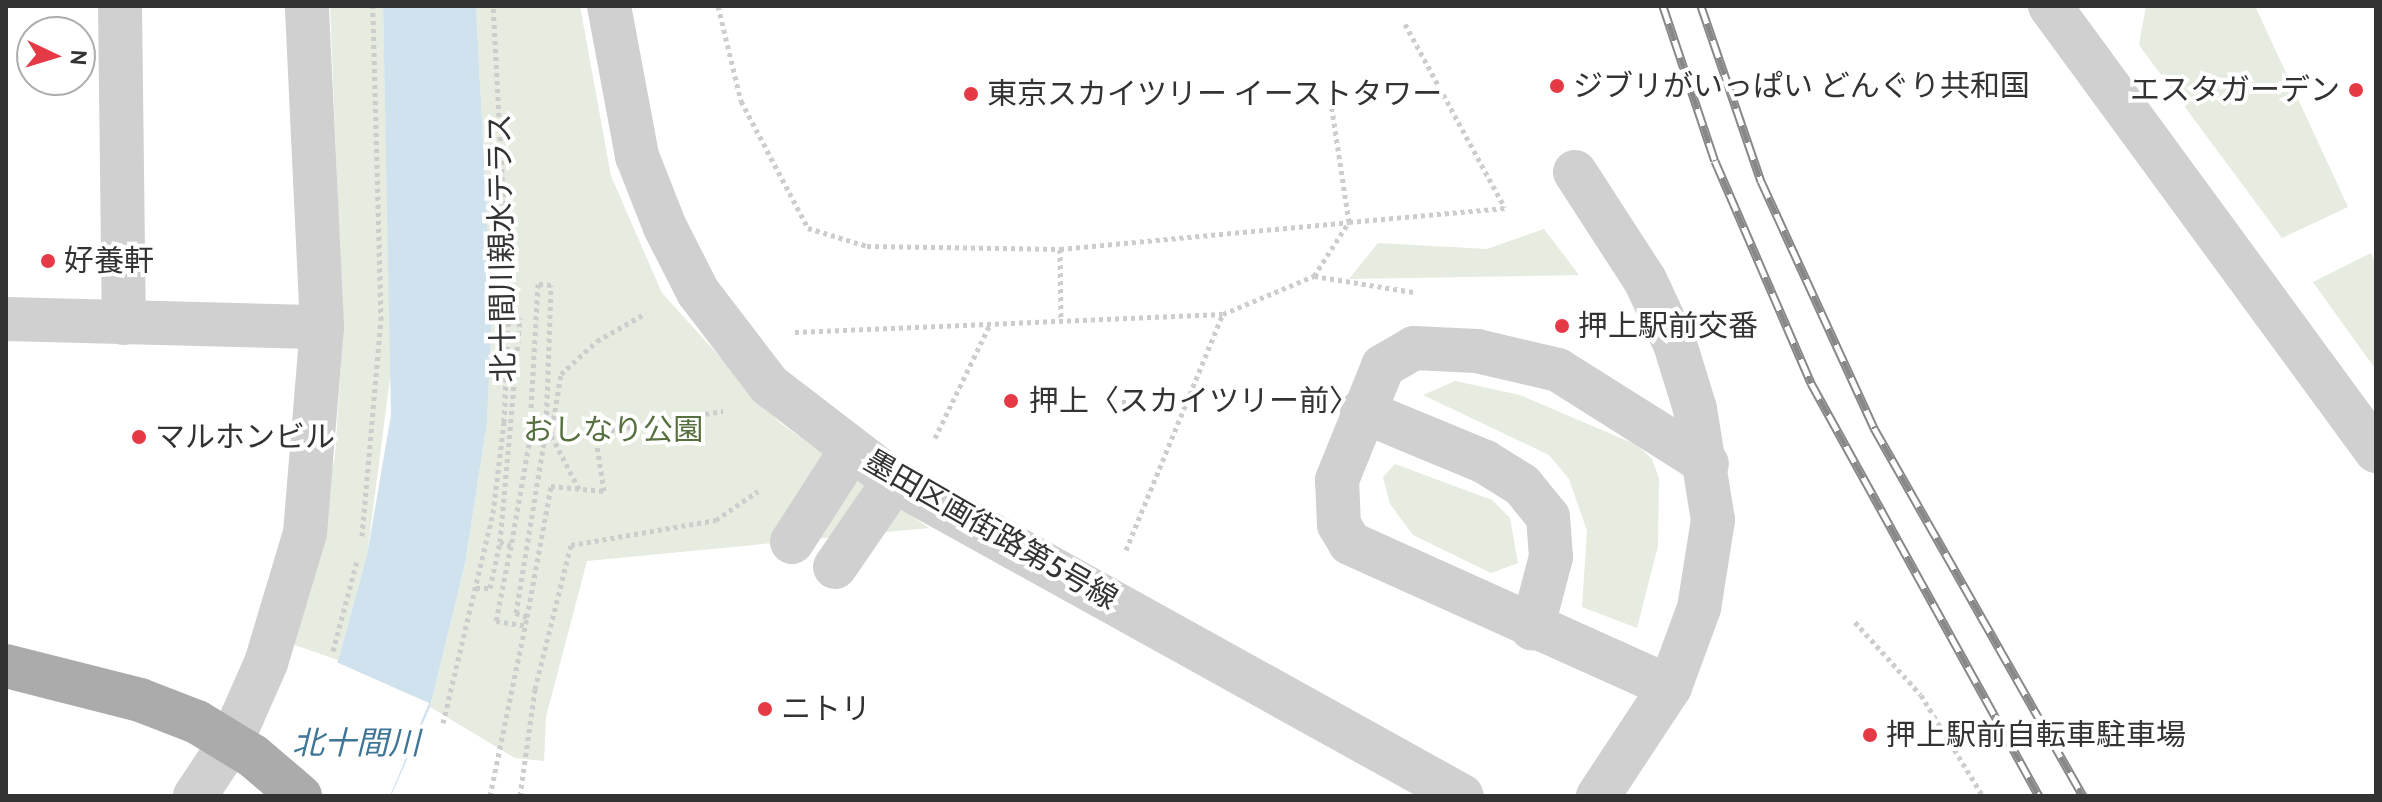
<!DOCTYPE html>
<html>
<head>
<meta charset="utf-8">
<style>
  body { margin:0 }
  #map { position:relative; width:2382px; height:802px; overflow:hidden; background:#fff; font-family:Cabin,"Noto Sans JP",sans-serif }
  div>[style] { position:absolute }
  .green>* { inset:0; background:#e6ecdf }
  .water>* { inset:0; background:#cfe2ee }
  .pier>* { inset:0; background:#fff }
  .path>* { height:5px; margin-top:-2.5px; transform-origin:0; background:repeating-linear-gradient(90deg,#cdcdcd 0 4px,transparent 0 8px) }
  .minor>* { height:44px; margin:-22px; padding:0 22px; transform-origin:22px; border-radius:22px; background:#d0d0d0 }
  .major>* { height:44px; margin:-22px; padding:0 22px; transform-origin:22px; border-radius:22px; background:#ababab }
  .rail>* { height:9px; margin-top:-4.5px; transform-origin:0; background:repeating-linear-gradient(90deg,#fff 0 18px,#888 0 36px); box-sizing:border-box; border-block:2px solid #888 }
  .path-bridge>* { height:5px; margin-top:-2.5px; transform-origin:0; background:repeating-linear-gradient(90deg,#cdcdcd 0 4px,transparent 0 8px) }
  .major-bridge>* { height:44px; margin:-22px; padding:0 22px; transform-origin:22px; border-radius:22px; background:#ababab }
  .dots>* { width:22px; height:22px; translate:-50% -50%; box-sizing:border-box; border:4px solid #fff; border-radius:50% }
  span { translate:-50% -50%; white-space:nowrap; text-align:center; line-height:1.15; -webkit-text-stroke:8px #fff; paint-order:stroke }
  .poi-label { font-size:30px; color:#333 }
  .left { translate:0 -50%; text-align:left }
  .right { translate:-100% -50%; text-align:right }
  .street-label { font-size:30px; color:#333 }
  .park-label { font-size:30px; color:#56703f }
  .water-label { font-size:32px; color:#3f7597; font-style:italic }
  .frame { position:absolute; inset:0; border:8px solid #333; pointer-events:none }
  .north { position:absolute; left:16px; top:16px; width:80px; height:80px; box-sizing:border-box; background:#fff; border:2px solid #adadad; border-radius:50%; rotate:94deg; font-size:22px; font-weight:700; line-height:32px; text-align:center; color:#333 }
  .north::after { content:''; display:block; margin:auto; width:28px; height:36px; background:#e63946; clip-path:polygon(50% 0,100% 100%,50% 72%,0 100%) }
</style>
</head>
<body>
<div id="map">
  <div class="green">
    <div style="clip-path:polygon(330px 6px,383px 6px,391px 371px,367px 555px,338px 660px,289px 643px,335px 457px,343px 328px)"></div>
    <div style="clip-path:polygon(476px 6px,580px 6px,611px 176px,662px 293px,779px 422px,929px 528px,587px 561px,546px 717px,544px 761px,515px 758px,430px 707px,465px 564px,487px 423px,492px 312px)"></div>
    <div style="clip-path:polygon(2146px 6px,2255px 6px,2348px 207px,2282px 238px,2139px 45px)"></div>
    <div style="clip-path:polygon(1544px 229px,1579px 275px,1349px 279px,1378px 243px,1487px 249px)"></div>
    <div style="clip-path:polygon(2371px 253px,2376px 265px,2376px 370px,2313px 282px)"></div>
    <div style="clip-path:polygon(1455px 381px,1520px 395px,1637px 445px,1652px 459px,1659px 478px,1658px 546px,1637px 628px,1582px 607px,1587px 531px,1569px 479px,1549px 455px,1423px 395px)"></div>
    <div style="clip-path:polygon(1395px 464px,1492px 500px,1510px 518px,1518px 563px,1491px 573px,1413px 535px,1390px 504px,1383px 477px)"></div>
  </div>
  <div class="water">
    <div style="clip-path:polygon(383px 6px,476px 6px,492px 312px,487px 423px,465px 564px,430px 707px,391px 796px,267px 796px,337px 664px,367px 555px,391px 415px)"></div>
  </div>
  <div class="pier">
    <div style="clip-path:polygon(334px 661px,429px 703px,390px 796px,263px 796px)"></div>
  </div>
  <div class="path">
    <div style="left:718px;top:6px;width:98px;rotate:76.4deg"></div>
    <div style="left:741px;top:101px;width:144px;rotate:62.2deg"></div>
    <div style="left:808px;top:228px;width:62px;rotate:17deg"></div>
    <div style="left:867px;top:246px;width:193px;rotate:0.9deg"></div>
    <div style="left:1060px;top:249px;width:70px;rotate:89.2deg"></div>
    <div style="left:1060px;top:249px;width:290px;rotate:-5.3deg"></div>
    <div style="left:1349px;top:222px;width:127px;rotate:-98.6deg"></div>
    <div style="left:1413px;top:292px;width:100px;rotate:-170.8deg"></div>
    <div style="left:1314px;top:276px;width:64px;rotate:-57.1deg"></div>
    <div style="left:1349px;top:222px;width:157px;rotate:-5.1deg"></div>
    <div style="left:795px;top:332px;width:428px;rotate:-2.4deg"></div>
    <div style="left:1223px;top:314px;width:99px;rotate:-22.7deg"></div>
    <div style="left:1122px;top:402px;width:19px"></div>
    <div style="left:935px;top:438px;width:127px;rotate:-64.2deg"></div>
    <div style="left:579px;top:489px;width:61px;rotate:-117.4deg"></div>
    <div style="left:551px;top:435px;width:62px;rotate:-80.7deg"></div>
    <div style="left:561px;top:374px;width:49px;rotate:-42.5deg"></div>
    <div style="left:597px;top:341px;width:56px;rotate:-29.7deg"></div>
    <div style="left:362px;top:536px;width:217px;rotate:-85deg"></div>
    <div style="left:381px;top:320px;width:314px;rotate:-91.5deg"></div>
    <div style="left:511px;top:546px;width:76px;rotate:101.3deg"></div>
    <div style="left:496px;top:621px;width:30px;rotate:9deg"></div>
    <div style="left:1126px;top:550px;width:255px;rotate:-67.7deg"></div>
    <div style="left:476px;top:588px;width:14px"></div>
    <div style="left:490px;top:588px;width:47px;rotate:-77.7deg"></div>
    <div style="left:527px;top:617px;width:133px;rotate:-79.6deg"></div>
    <div style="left:551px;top:486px;width:53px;rotate:5.4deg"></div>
    <div style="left:604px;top:491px;width:59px;rotate:-98.8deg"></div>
    <div style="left:595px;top:433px;width:130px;rotate:-9.8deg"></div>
    <div style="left:1855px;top:622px;width:98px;rotate:47.9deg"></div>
    <div style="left:1921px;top:695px;width:119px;rotate:58.5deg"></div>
    <div style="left:333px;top:651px;width:93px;rotate:-75.1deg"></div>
    <div style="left:443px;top:723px;width:216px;rotate:-76.6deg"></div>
    <div style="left:493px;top:513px;width:92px;rotate:-83.1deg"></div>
    <div style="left:504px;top:422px;width:114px;rotate:-87.5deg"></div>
    <div style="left:509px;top:308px;width:302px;rotate:-93deg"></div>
    <div style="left:490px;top:796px;width:183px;rotate:-78.3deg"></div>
    <div style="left:527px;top:617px;width:12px;rotate:-160deg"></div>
    <div style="left:516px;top:613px;width:185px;rotate:-80.7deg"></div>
    <div style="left:546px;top:430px;width:145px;rotate:-88deg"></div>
    <div style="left:551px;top:285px;width:13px;rotate:-176deg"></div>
    <div style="left:538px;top:284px;width:160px;rotate:93.2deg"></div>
    <div style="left:529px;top:444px;width:104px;rotate:100deg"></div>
    <div style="left:511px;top:546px;width:12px;rotate:-160deg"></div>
    <div style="left:500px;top:542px;width:225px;rotate:-84.9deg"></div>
    <div style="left:520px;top:318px;width:12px;rotate:-175deg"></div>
    <div style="left:520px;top:796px;width:108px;rotate:-82deg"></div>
    <div style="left:535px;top:689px;width:148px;rotate:-76deg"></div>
    <div style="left:571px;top:545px;width:147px;rotate:-9.8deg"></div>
    <div style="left:716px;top:520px;width:51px;rotate:-34.6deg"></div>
  </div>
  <div class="minor">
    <div style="left:120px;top:6px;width:317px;rotate:89.3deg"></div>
    <div style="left:609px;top:6px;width:153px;rotate:79.4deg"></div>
    <div style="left:637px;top:156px;width:76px;rotate:68.5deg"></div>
    <div style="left:665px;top:227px;width:73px;rotate:63.1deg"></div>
    <div style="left:698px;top:292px;width:117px;rotate:52.6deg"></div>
    <div style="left:769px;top:385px;width:158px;rotate:37.5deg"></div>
    <div style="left:894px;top:481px;width:649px;rotate:29.01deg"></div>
    <div style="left:2050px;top:6px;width:552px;rotate:53.77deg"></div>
    <div style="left:1575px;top:172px;width:129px;rotate:57.1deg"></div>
    <div style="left:1645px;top:280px;width:71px;rotate:64.9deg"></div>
    <div style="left:1675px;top:344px;width:68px;rotate:72.9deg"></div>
    <div style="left:1695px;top:409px;width:112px;rotate:80.8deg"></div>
    <div style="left:1713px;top:520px;width:89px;rotate:99deg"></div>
    <div style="left:1699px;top:608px;width:84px;rotate:110.2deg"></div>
    <div style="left:1670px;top:687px;width:131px;rotate:123.4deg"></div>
    <div style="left:6px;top:319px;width:316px;rotate:1.5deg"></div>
    <div style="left:1362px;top:411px;width:133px;rotate:22.5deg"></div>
    <div style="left:1485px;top:462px;width:44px;rotate:31.9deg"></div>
    <div style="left:1522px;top:485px;width:41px;rotate:50.9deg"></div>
    <div style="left:1548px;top:517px;width:40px;rotate:85.7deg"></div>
    <div style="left:1551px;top:557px;width:74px;rotate:104.8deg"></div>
    <div style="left:792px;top:542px;width:109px;rotate:-57.3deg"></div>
    <div style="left:835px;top:567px;width:104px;rotate:-55.5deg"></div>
    <div style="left:1670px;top:687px;width:351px;rotate:-155.8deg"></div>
    <div style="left:1350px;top:543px;width:21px;rotate:-121deg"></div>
    <div style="left:1339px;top:525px;width:45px;rotate:-92.5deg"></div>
    <div style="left:1337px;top:480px;width:123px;rotate:-68deg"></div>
    <div style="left:1383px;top:366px;width:36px;rotate:-30deg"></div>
    <div style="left:1414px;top:348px;width:63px;rotate:2.7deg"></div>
    <div style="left:1477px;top:351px;width:83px;rotate:13.2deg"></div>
    <div style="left:1558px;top:370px;width:176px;rotate:32.2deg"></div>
    <div style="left:195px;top:796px;width:67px;rotate:-56.5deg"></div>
    <div style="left:232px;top:740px;width:84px;rotate:-66.2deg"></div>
    <div style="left:266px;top:663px;width:136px;rotate:-73.3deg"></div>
    <div style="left:305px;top:533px;width:207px;rotate:-85.3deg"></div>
    <div style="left:322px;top:327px;width:321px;rotate:-92.7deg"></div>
  </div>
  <div class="major">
    <div style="left:6px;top:666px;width:138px;rotate:14.2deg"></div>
    <div style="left:140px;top:700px;width:61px;rotate:21.1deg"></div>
    <div style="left:197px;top:722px;width:66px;rotate:31.3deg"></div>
  </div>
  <div class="rail">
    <div style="left:1663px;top:6px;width:163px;rotate:71.5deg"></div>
    <div style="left:1715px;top:161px;width:242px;rotate:66.6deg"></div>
    <div style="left:1811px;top:383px;width:472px;rotate:61.1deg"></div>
    <div style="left:1701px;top:6px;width:185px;rotate:71.1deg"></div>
    <div style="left:1761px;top:181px;width:272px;rotate:65.4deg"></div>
    <div style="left:1874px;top:428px;width:423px;rotate:60.4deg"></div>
  </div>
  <div class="path-bridge">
    <div style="left:1405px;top:24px;width:209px;rotate:61.5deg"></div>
  </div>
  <div class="major-bridge">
    <div style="left:253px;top:756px;width:62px;rotate:40.4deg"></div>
  </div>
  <div class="dots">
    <div style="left:1557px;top:86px;background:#e63946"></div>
    <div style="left:2356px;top:90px;background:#e63946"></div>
    <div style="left:971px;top:94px;background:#e63946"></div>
    <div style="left:48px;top:261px;background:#e63946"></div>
    <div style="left:1562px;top:326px;background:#e63946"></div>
    <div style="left:1011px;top:401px;background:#e63946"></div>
    <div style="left:139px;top:437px;background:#e63946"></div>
    <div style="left:765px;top:709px;background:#e63946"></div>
    <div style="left:1870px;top:735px;background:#e63946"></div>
  </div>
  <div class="poi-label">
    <span class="left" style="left:1573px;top:86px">ジブリがいっぱい どんぐり共和国</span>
    <span class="right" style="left:2340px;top:90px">エスタガーデン</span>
    <span class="left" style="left:987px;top:94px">東京スカイツリー イーストタワー</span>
    <span class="left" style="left:64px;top:261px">好養軒</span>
    <span class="left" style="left:1578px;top:326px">押上駅前交番</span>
    <span class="left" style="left:1029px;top:401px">押上〈スカイツリー前〉</span>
    <span class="left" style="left:155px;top:437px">マルホンビル</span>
    <span class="left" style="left:781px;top:709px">ニトリ</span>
    <span class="left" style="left:1886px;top:735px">押上駅前自転車駐車場</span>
  </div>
  <div class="street-label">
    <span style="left:502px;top:248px;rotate:-91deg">北十間川親水テラス</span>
    <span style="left:991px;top:530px;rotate:30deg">墨田区画街路第5号線</span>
  </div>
  <div class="park-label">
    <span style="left:613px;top:430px">おしなり公園</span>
  </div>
  <div class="water-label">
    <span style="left:356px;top:743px">北十間川</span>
  </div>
  <div class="frame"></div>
  <div class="north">N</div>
</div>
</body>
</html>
